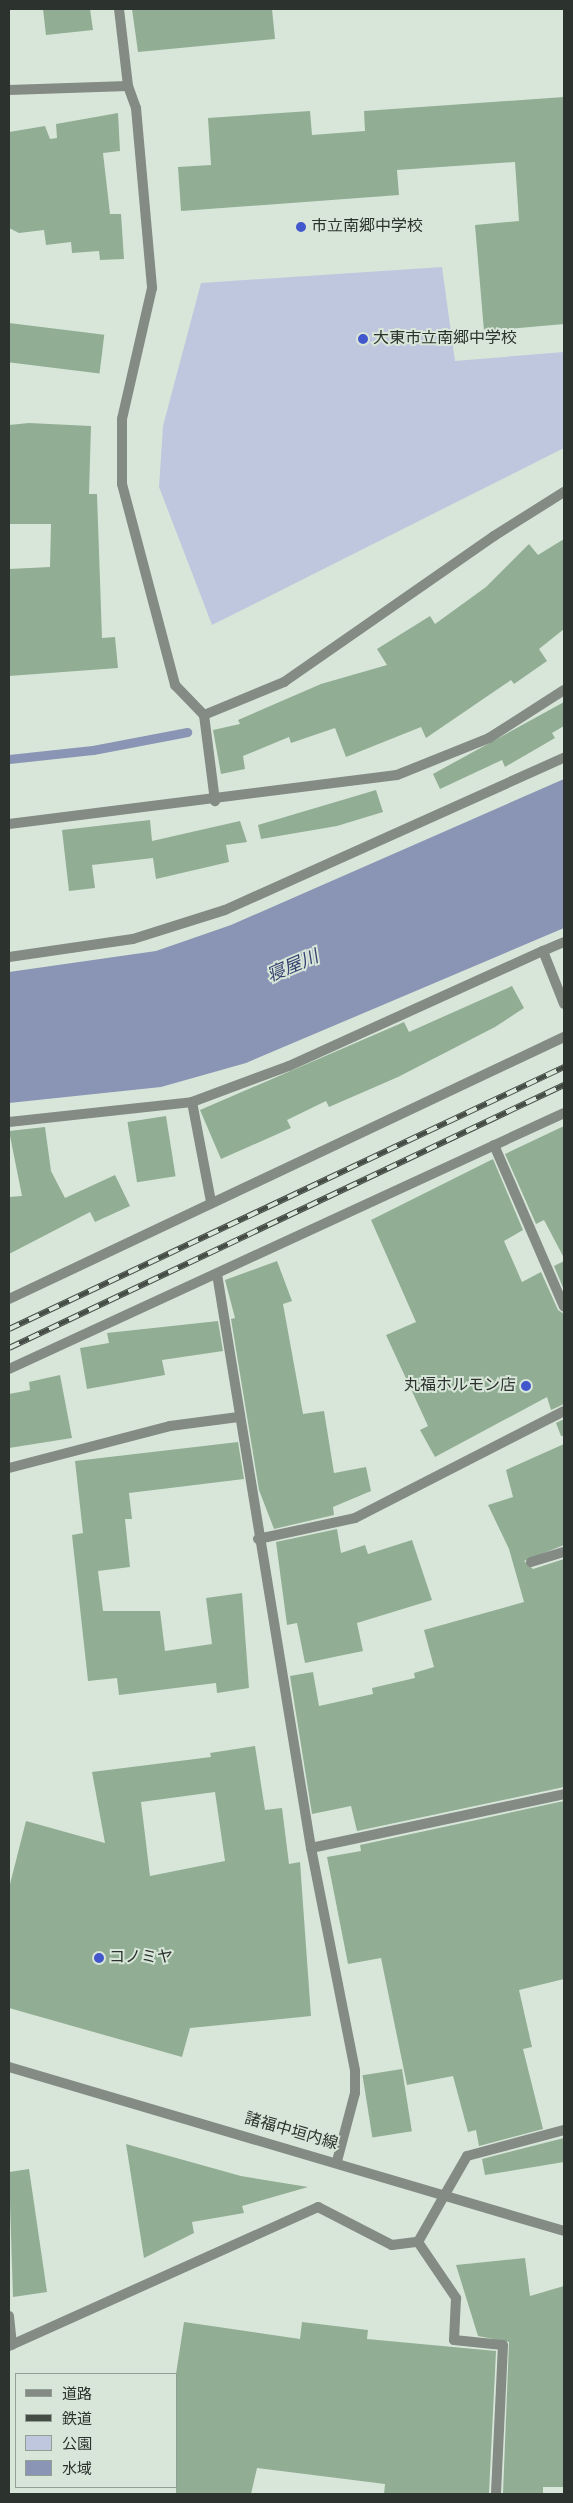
<!DOCTYPE html>
<html>
<head>
<meta charset="utf-8">
<style>
  body { margin:0 }
  #map { position:relative; width:573px; height:2503px; overflow:hidden; background:#d8e6d9; font-family:"Sofia Sans Condensed","Noto Sans JP",sans-serif }
  div>[style] { position:absolute }
  .green>* { inset:0; background:#bfc7de }
  .water>* { inset:0; background:#8a95b5 }
  .stream>* { height:9px; margin:-4.5px; padding:0 4.5px; transform-origin:4.5px; border-radius:4.5px; background:#8a95b5 }
  .building>* { inset:0; background:#91ae94; transform-origin:0 0 }
  .minor>* { height:10px; margin:-5px; padding:0 5px; transform-origin:5px; border-radius:5px; background:#848a84 }
  .tertiary>* { height:10px; margin:-5px; padding:0 5px; transform-origin:5px; border-radius:5px; background:#848a84 }
  .rail>* { height:5.5px; margin-top:-2.75px; transform-origin:0; background:repeating-linear-gradient(90deg,#d8e6d9 0 11px,#454c46 0 22px); box-sizing:border-box; border-block:1px solid #454c46 }
  .dots>* { width:14px; height:14px; translate:-50% -50%; box-sizing:border-box; border:2px solid #d8e6d9; border-radius:50% }
  span { translate:-50% -50%; white-space:nowrap; text-align:center; line-height:1.15; -webkit-text-stroke:4px #d8e6d9; paint-order:stroke }
  .poi-label { font-size:16px; color:#2c322d }
  .left { translate:0 -50%; text-align:left }
  .right { translate:-100% -50%; text-align:right }
  .street-label { font-size:16px; color:#2c322d }
  .water-label { font-size:18px; color:#364371; font-style:italic }
  .frame { position:absolute; inset:0; border:10px solid #2c322d; pointer-events:none }
  .legend { position:absolute; left:15px; top:2373px; width:162px; height:115px; box-sizing:border-box; background:#d8e6d9; border:1px solid #939e94; margin:0; padding:6px 9px; list-style:none; font-size:15px; color:#2c322d }
  .legend li { display:flex; align-items:center; gap:10px; height:25px }
  .legend b { width:25px; border:1px solid #939e94 }
</style>
</head>
<body>
<div id="map">
  <div class="green">
    <div style="clip-path:polygon(442px 267px,455px 361px,564px 352px,564px 448px,212px 625px,159px 487px,163px 426px,201px 283px)"></div>
  </div>
  <div class="water">
    <div style="clip-path:polygon(564px 779px,564px 928px,246px 1063px,161px 1087px,9px 1103px,9px 972px,156px 951px,231px 925px)"></div>
  </div>
  <div class="stream">
    <div style="left:9px;top:759px;width:84px;rotate:-6.1deg"></div>
    <div style="left:93px;top:750px;width:96px;rotate:-10.8deg"></div>
  </div>
  <div class="building">
    <div style="clip-path:polygon(43px 9px,90px 9px,93px 30px,46px 35px)"></div>
    <div style="clip-path:polygon(132px 9px,272px 9px,275px 39px,138px 52px)"></div>
    <div style="clip-path:polygon(564px 97px,564px 324px,484px 331px,475px 225px,519px 221px,515px 162px,397px 170px,399px 195px,181px 211px,178px 167px,211px 165px,208px 118px,310px 111px,312px 135px,365px 131px,364px 111px)"></div>
    <div style="clip-path:polygon(118px 113px,120px 151px,103px 153px,110px 214px,121px 214px,124px 259px,100px 260px,99px 251px,72px 253px,71px 242px,46px 245px,44px 230px,19px 233px,9px 228px,9px 132px,45px 126px,50px 139px,57px 138px,56px 124px)"></div>
    <div style="left:9px;top:323px;width:96px;height:39px;rotate:7deg"></div>
    <div style="clip-path:polygon(29px 423px,91px 426px,89px 494px,97px 494px,102px 638px,115px 637px,118px 668px,9px 676px,9px 569px,50px 567px,51px 524px,9px 524px,9px 425px)"></div>
    <div style="clip-path:polygon(564px 539px,564px 629px,539px 649px,547px 661px,514px 684px,511px 680px,426px 738px,421px 727px,346px 757px,335px 728px,291px 743px,289px 737px,243px 756px,245px 769px,221px 774px,213px 730px,240px 724px,238px 720px,321px 684px,387px 665px,377px 649px,430px 616px,435px 624px,486px 587px,529px 544px,538px 555px)"></div>
    <div style="clip-path:polygon(564px 702px,564px 726px,552px 733px,555px 738px,505px 767px,502px 760px,440px 789px,433px 774px)"></div>
    <div style="clip-path:polygon(376px 790px,383px 812px,337px 826px,261px 839px,258px 825px)"></div>
    <div style="clip-path:polygon(150px 820px,152px 841px,240px 821px,247px 842px,226px 845px,229px 862px,156px 879px,153px 858px,92px 865px,95px 888px,69px 891px,62px 830px)"></div>
    <div style="clip-path:polygon(512px 986px,524px 1008px,495px 1027px,398px 1077px,329px 1107px,326px 1101px,287px 1120px,291px 1128px,221px 1159px,200px 1110px,404px 1022px,409px 1032px)"></div>
    <div style="left:166px;top:1116px;width:61px;height:39px;rotate:81deg"></div>
    <div style="clip-path:polygon(564px 1126px,564px 1258px,544px 1220px,536px 1224px,505px 1154px)"></div>
    <div style="clip-path:polygon(45px 1127px,51px 1171px,65px 1198px,115px 1175px,130px 1206px,95px 1222px,90px 1212px,9px 1254px,9px 1197px,22px 1196px,9px 1131px)"></div>
    <div style="clip-path:polygon(493px 1159px,523px 1230px,504px 1241px,522px 1282px,541px 1272px,558px 1310px,564px 1314px,564px 1404px,551px 1410px,547px 1397px,435px 1457px,420px 1430px,428px 1426px,386px 1335px,416px 1322px,371px 1220px)"></div>
    <div style="clip-path:polygon(277px 1261px,292px 1301px,283px 1304px,303px 1414px,324px 1411px,334px 1473px,366px 1467px,371px 1491px,333px 1507px,334px 1515px,274px 1529px,259px 1490px,231px 1319px,235px 1318px,225px 1280px)"></div>
    <div style="clip-path:polygon(564px 1261px,564px 1290px,554px 1266px)"></div>
    <div style="clip-path:polygon(218px 1321px,223px 1351px,162px 1360px,165px 1375px,87px 1389px,80px 1348px,109px 1343px,107px 1333px)"></div>
    <div style="clip-path:polygon(60px 1375px,72px 1438px,9px 1448px,9px 1394px,30px 1390px,29px 1382px)"></div>
    <div style="clip-path:polygon(564px 1419px,564px 1436px,561px 1436px,556px 1423px)"></div>
    <div style="clip-path:polygon(238px 1442px,244px 1479px,129px 1493px,132px 1519px,125px 1519px,130px 1567px,98px 1571px,103px 1611px,160px 1611px,165px 1651px,212px 1644px,206px 1598px,242px 1593px,249px 1688px,217px 1693px,216px 1683px,119px 1695px,117px 1678px,88px 1681px,72px 1535px,83px 1533px,75px 1461px)"></div>
    <div style="clip-path:polygon(564px 1444px,564px 1545px,524px 1561px,533px 1569px,564px 1559px,564px 1787px,357px 1831px,351px 1806px,312px 1814px,290px 1676px,313px 1672px,319px 1706px,373px 1694px,372px 1688px,415px 1678px,414px 1673px,434px 1667px,424px 1630px,524px 1602px,509px 1549px,488px 1505px,513px 1497px,506px 1470px)"></div>
    <div style="clip-path:polygon(337px 1529px,341px 1553px,365px 1545px,368px 1554px,412px 1540px,432px 1600px,357px 1623px,363px 1651px,305px 1663px,297px 1623px,287px 1625px,276px 1542px)"></div>
    <div style="clip-path:polygon(evenodd,255px 1746px,265px 1810px,282px 1808px,289px 1864px,300px 1862px,311px 2016px,190px 2028px,182px 2057px,9px 2008px,9px 1888px,26px 1821px,105px 1843px,92px 1772px,211px 1757px,210px 1753px,255px 1746px,215px 1792px,225px 1861px,150px 1876px,141px 1802px,215px 1792px)"></div>
    <div style="clip-path:polygon(564px 1801px,564px 1979px,519px 1990px,532px 2047px,523px 2049px,543px 2129px,479px 2146px,476px 2130px,468px 2132px,453px 2076px,407px 2085px,381px 1958px,348px 1964px,327px 1857px,361px 1851px,360px 1845px)"></div>
    <div style="left:402px;top:2069px;width:63px;height:40px;rotate:81deg"></div>
    <div style="clip-path:polygon(564px 2138px,564px 2162px,485px 2175px,482px 2159px)"></div>
    <div style="clip-path:polygon(126px 2144px,241px 2176px,308px 2187px,242px 2206px,244px 2213px,192px 2222px,194px 2233px,144px 2258px)"></div>
    <div style="clip-path:polygon(29px 2169px,47px 2292px,13px 2297px,9px 2172px)"></div>
    <div style="clip-path:polygon(525px 2258px,530px 2296px,564px 2286px,564px 2487px,543px 2487px,543px 2494px,503px 2493px,509px 2342px,478px 2336px,456px 2265px)"></div>
    <div style="clip-path:polygon(184px 2322px,300px 2339px,302px 2322px,368px 2330px,367px 2339px,496px 2351px,489px 2493px,384px 2494px,385px 2484px,257px 2468px,251px 2494px,176px 2494px,176px 2374px)"></div>
  </div>
  <div class="minor">
    <div style="left:119px;top:9px;width:78px;rotate:83.3deg"></div>
    <div style="left:128px;top:86px;width:23px;rotate:70deg"></div>
    <div style="left:136px;top:108px;width:181px;rotate:84.9deg"></div>
    <div style="left:152px;top:288px;width:134px;rotate:102.9deg"></div>
    <div style="left:122px;top:419px;width:65px;rotate:90deg"></div>
    <div style="left:122px;top:484px;width:208px;rotate:75.2deg"></div>
    <div style="left:175px;top:685px;width:42px;rotate:46deg"></div>
    <div style="left:204px;top:715px;width:87px;rotate:82.7deg"></div>
    <div style="left:9px;top:90px;width:119px;rotate:-1.9deg"></div>
    <div style="left:204px;top:715px;width:87px;rotate:-22.4deg"></div>
    <div style="left:284px;top:682px;width:256px;rotate:-34.8deg"></div>
    <div style="left:494px;top:536px;width:83px;rotate:-32.2deg"></div>
    <div style="left:9px;top:824px;width:391px;rotate:-7.2deg"></div>
    <div style="left:397px;top:775px;width:99px;rotate:-21.9deg"></div>
    <div style="left:489px;top:738px;width:89px;rotate:-32.6deg"></div>
    <div style="left:9px;top:957px;width:125px;rotate:-8.3deg"></div>
    <div style="left:133px;top:939px;width:96px;rotate:-17.5deg"></div>
    <div style="left:225px;top:910px;width:372px;rotate:-24.2deg"></div>
    <div style="left:192px;top:1102px;width:102px;rotate:79.2deg"></div>
    <div style="left:9px;top:1122px;width:184px;rotate:-6.2deg"></div>
    <div style="left:192px;top:1102px;width:103px;rotate:-20.4deg"></div>
    <div style="left:289px;top:1066px;width:279px;rotate:-24.4deg"></div>
    <div style="left:494px;top:1145px;width:176px;rotate:66.6deg"></div>
    <div style="left:217px;top:1274px;width:582px;rotate:80.7deg"></div>
    <div style="left:311px;top:1848px;width:227px;rotate:78.8deg"></div>
    <div style="left:355px;top:2071px;width:22px;rotate:90deg"></div>
    <div style="left:355px;top:2093px;width:70px;rotate:104.8deg"></div>
    <div style="left:9px;top:1468px;width:166px;rotate:-14.6deg"></div>
    <div style="left:170px;top:1426px;width:69px;rotate:-7.5deg"></div>
    <div style="left:258px;top:1539px;width:99px;rotate:-12.2deg"></div>
    <div style="left:355px;top:1518px;width:235px;rotate:-27.1deg"></div>
    <div style="left:531px;top:1562px;width:34px;rotate:-17deg"></div>
    <div style="left:311px;top:1848px;width:259px;rotate:-12deg"></div>
    <div style="left:418px;top:2242px;width:68px;rotate:55.8deg"></div>
    <div style="left:456px;top:2298px;width:42px;rotate:92.7deg"></div>
    <div style="left:454px;top:2340px;width:49px;rotate:5.8deg"></div>
    <div style="left:503px;top:2345px;width:149px;rotate:92.7deg"></div>
    <div style="left:9px;top:2316px;width:29px;rotate:84deg"></div>
    <div style="left:9px;top:2346px;width:339px;rotate:-24.2deg"></div>
    <div style="left:318px;top:2207px;width:83px;rotate:27.2deg"></div>
    <div style="left:392px;top:2245px;width:26px;rotate:-7deg"></div>
    <div style="left:418px;top:2242px;width:53px;rotate:-60.5deg"></div>
  </div>
  <div class="tertiary">
    <div style="left:564px;top:942px;width:23px;rotate:157deg"></div>
    <div style="left:543px;top:951px;width:57px;rotate:68.4deg"></div>
    <div style="left:9px;top:1299px;width:614px;rotate:-25.27deg"></div>
    <div style="left:9px;top:1369px;width:611px;rotate:-24.76deg"></div>
    <div style="left:9px;top:2067px;width:579px;rotate:16.46deg"></div>
    <div style="left:444px;top:2196px;width:46px;rotate:-60.1deg"></div>
    <div style="left:467px;top:2156px;width:100px;rotate:-15deg"></div>
  </div>
  <div class="rail">
    <div style="left:9px;top:1329px;width:614px;rotate:-25.27deg"></div>
    <div style="left:9px;top:1348px;width:614px;rotate:-25.36deg"></div>
  </div>
  <div class="dots">
    <div style="left:301px;top:227px;background:#4257cb"></div>
    <div style="left:363px;top:339px;background:#4257cb"></div>
    <div style="left:526px;top:1386px;background:#4257cb"></div>
    <div style="left:99px;top:1958px;background:#4257cb"></div>
  </div>
  <div class="poi-label">
    <span class="left" style="left:311px;top:227px">市立南郷中学校</span>
    <span class="left" style="left:373px;top:339px">大東市立南郷中学校</span>
    <span class="right" style="left:516px;top:1386px">丸福ホルモン店</span>
    <span class="left" style="left:109px;top:1958px">コノミヤ</span>
  </div>
  <div class="street-label">
    <span style="left:291px;top:2132px;rotate:16deg">諸福中垣内線</span>
  </div>
  <div class="water-label">
    <span style="left:293px;top:967px;rotate:-23deg">寝屋川</span>
  </div>
  <div class="frame"></div>
  <ul class="legend">
  <li><b style="height:6px;background:#848a84"></b>道路</li>
  <li><b style="height:6px;background:#454c46"></b>鉄道</li>
  <li><b style="height:14px;background:#bfc7de"></b>公園</li>
  <li><b style="height:14px;background:#8a95b5"></b>水域</li>
  </ul>
</div>
</body>
</html>
